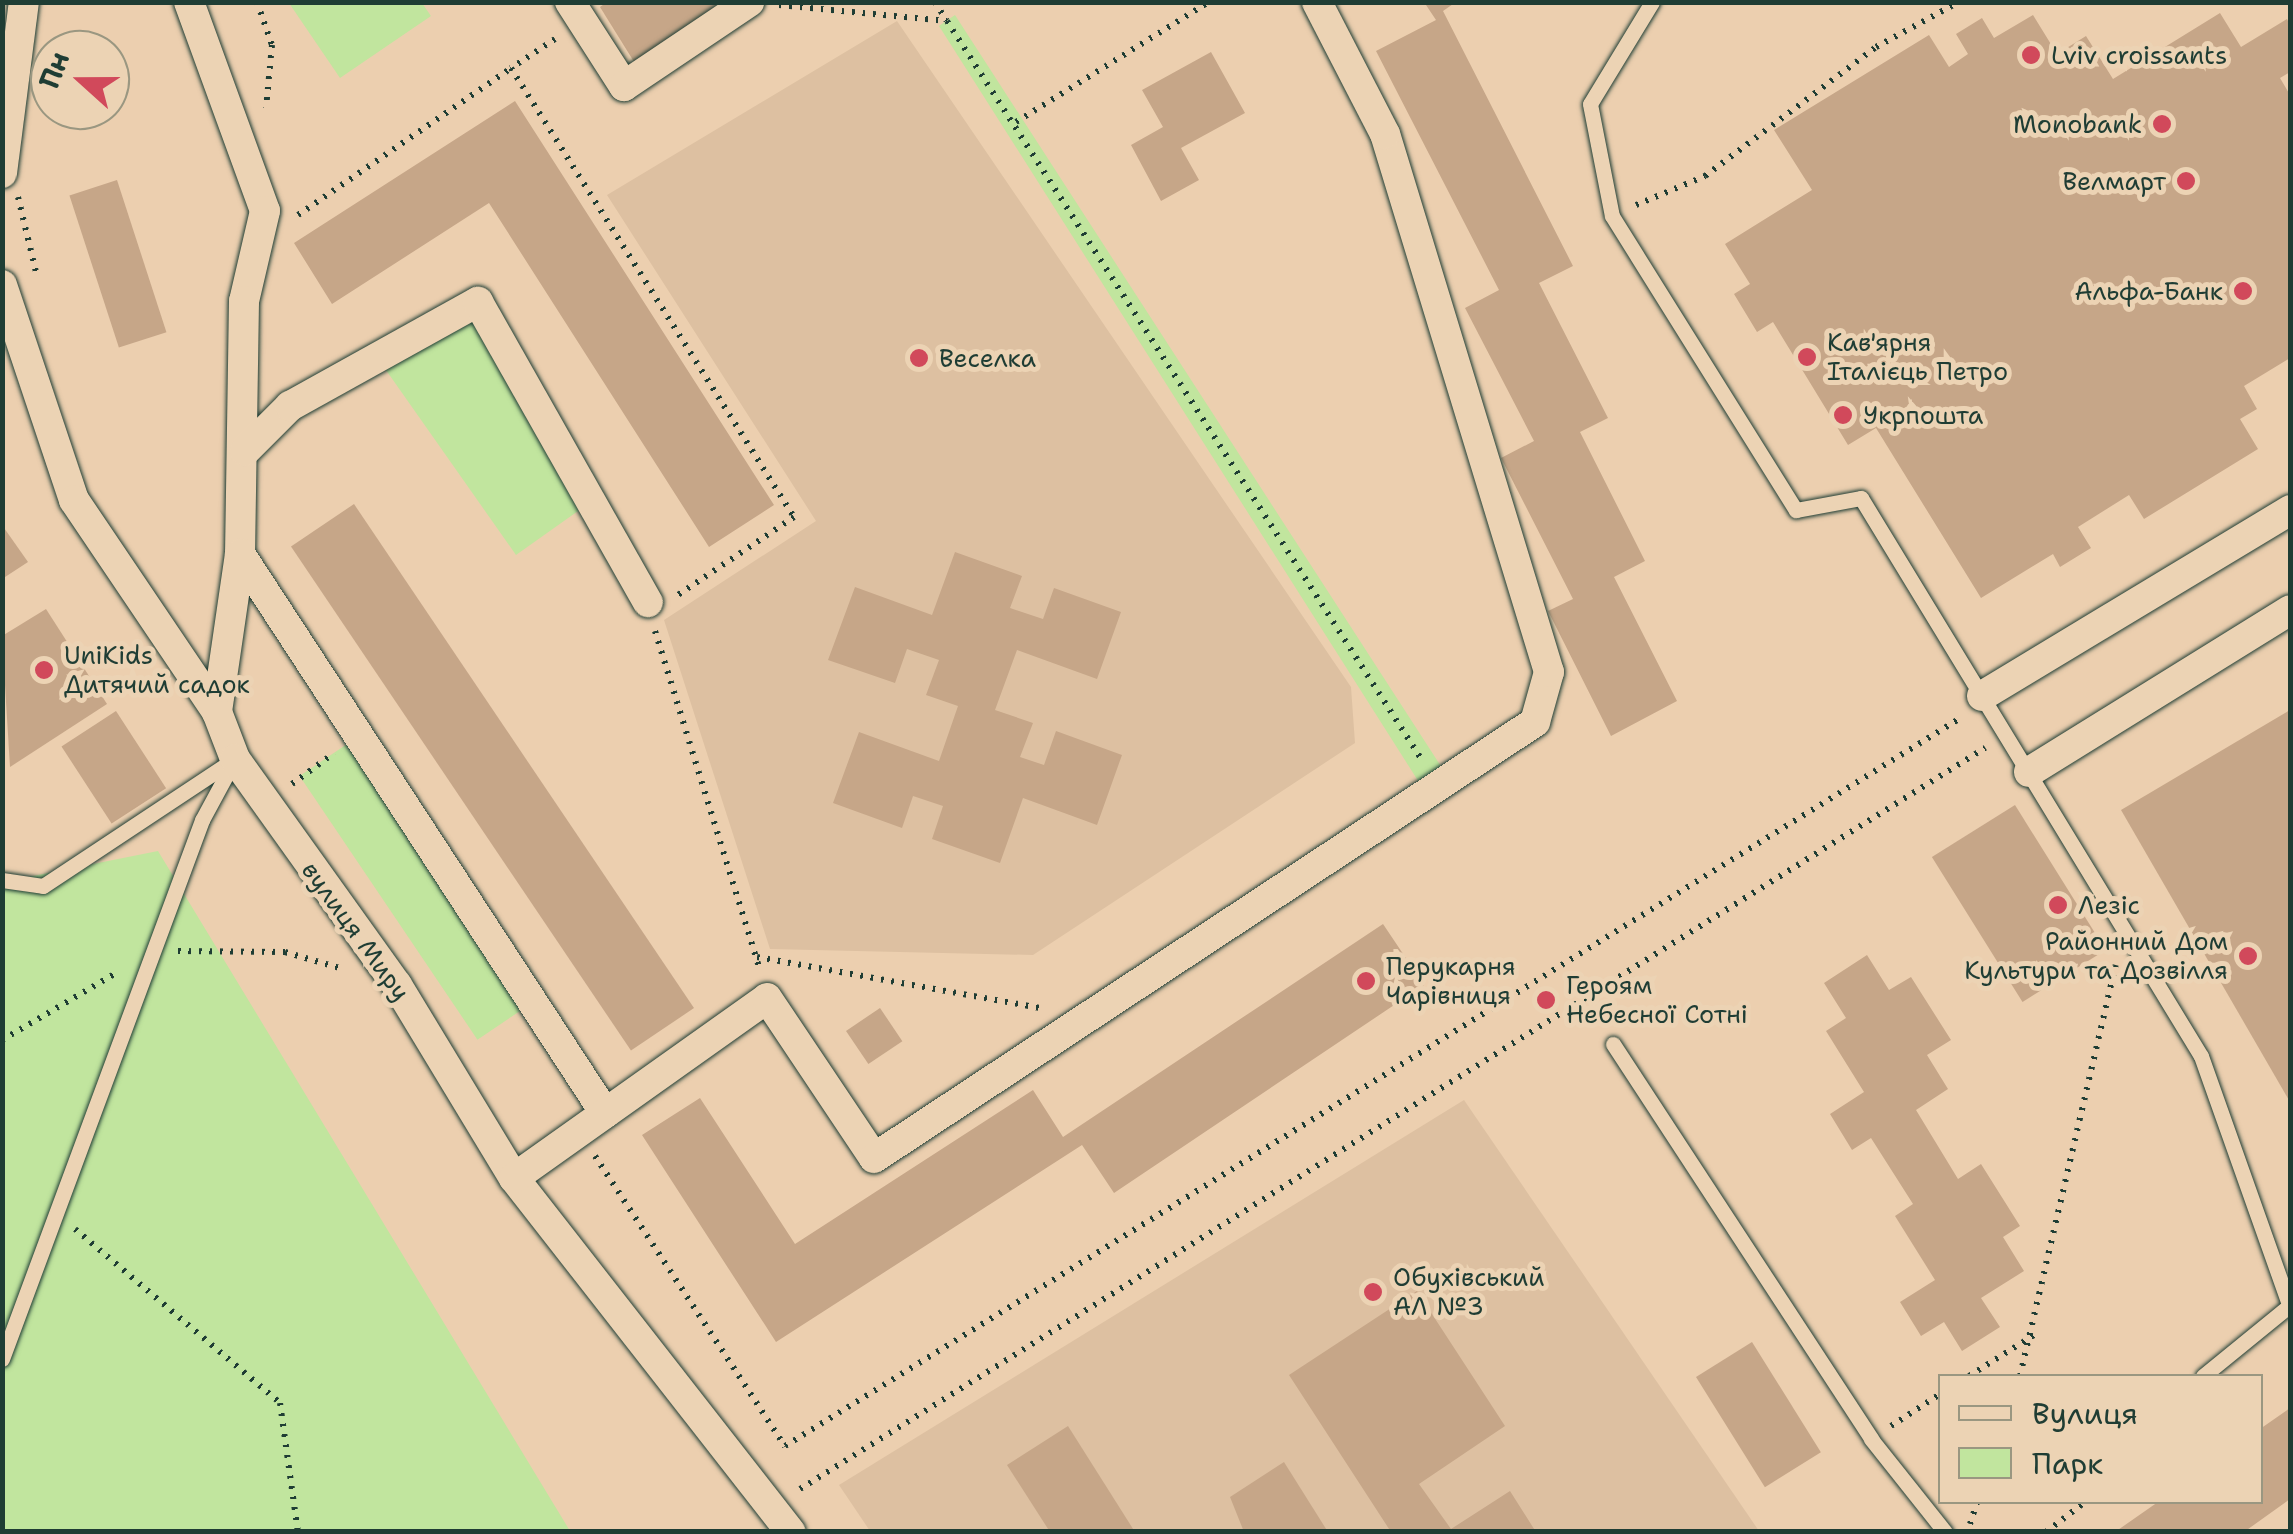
<!DOCTYPE html>
<html>
<head>
<meta charset="utf-8">
<style>
  body { margin:0 }
  #map { position:relative; width:2293px; height:1534px; overflow:hidden; background:#eccfaf; font-family:"Shantell Sans",sans-serif }
  div>[style] { position:absolute }
  .built>* { inset:0; background:#ddc0a1 }
  .green>* { inset:0; background:#c1e59e; transform-origin:0 0 }
  .building>* { inset:0; background:#c6a688; transform-origin:0 0 }
  .path>* { height:6px; margin-top:-3px; transform-origin:0; background:repeating-linear-gradient(90deg,#1f3d34 0 2.5px,transparent 0 10.5px) }
  .roads { filter:drop-shadow(0 0 2px #1f3d34) drop-shadow(0 0 2px #1f3d34) }
  .service>* { height:15px; margin:-7.5px; padding:0 7.5px; transform-origin:7.5px; border-radius:7.5px; background:#ecd3b4 }
  .minor>* { height:30px; margin:-15px; padding:0 15px; transform-origin:15px; border-radius:15px; background:#ecd3b4 }
  .dots>* { width:28px; height:28px; translate:-50% -50%; box-sizing:border-box; border:5px solid #ecd3b4; border-radius:50% }
  span { translate:-50% -50%; white-space:nowrap; text-align:center; line-height:1.15; -webkit-text-stroke:10px #ecd3b4; paint-order:stroke }
  .poi-label { font-size:25px; color:#1f3d34 }
  .left { translate:0 -50%; text-align:left }
  .right { translate:-100% -50%; text-align:right }
  .street-label { font-size:25px; color:#1f3d34 }
  .frame { position:absolute; inset:0; border:5px solid #1f3d34; pointer-events:none }
  .legend { position:absolute; left:1938px; top:1374px; width:325px; height:130px; box-sizing:border-box; background:#ecd3b4; border:2px solid #9a9781; margin:0; padding:12px 18px; list-style:none; font-size:30px; color:#1f3d34 }
  .legend li { display:flex; align-items:center; gap:20px; height:50px }
  .legend b { width:50px; border:2px solid #9a9781 }
  .north { position:absolute; left:30px; top:30px; width:100px; height:100px; box-sizing:border-box; background:#ecd3b4; border:2px solid #9a9781; border-radius:50%; rotate:291deg; font-size:28px; font-weight:700; line-height:40px; text-align:center; color:#1f3d34 }
  .north::after { content:''; display:block; margin:auto; width:35px; height:45px; background:#d1495b; clip-path:polygon(50% 0,100% 100%,50% 72%,0 100%) }
</style>
</head>
<body>
<div id="map">
  <div class="built">
    <div style="clip-path:polygon(897px 21px,1351px 687px,1355px 743px,1033px 955px,770px 949px,664px 620px,816px 521px,607px 195px)"></div>
    <div style="clip-path:polygon(1464px 1100px,1759px 1531px,870px 1531px,839px 1485px)"></div>
  </div>
  <div class="green">
    <div style="clip-path:polygon(289px 3px,422px 3px,431px 16px,340px 78px)"></div>
    <div style="clip-path:polygon(955px 15px,1446px 774px,1422px 787px,939px 26px)"></div>
    <div style="clip-path:polygon(478px 302px,595px 499px,516px 555px,381px 363px)"></div>
    <div style="left:356px;top:738px;width:318px;height:68px;rotate:56deg"></div>
    <div style="clip-path:polygon(158px 851px,570px 1531px,3px 1532px,3px 882px)"></div>
  </div>
  <div class="building">
    <div style="clip-path:polygon(607px 2px,734px 2px,636px 65px,600px 7px)"></div>
    <div style="clip-path:polygon(1424px 2px,1456px 2px,1443px 11px,1573px 266px,1539px 283px,1608px 418px,1580px 432px,1645px 561px,1614px 577px,1677px 701px,1611px 736px,1548px 611px,1573px 599px,1501px 458px,1534px 441px,1465px 308px,1499px 290px,1376px 51px,1436px 20px)"></div>
    <div style="clip-path:polygon(2220px 13px,2241px 47px,2287px 19px,2290px 25px,2290px 72px,2280px 78px,2290px 95px,2290px 358px,2244px 386px,2257px 409px,2240px 419px,2258px 449px,2144px 519px,2129px 495px,2078px 527px,2091px 548px,2060px 567px,2053px 554px,1981px 598px,1876px 428px,1848px 445px,1773px 322px,1757px 332px,1734px 294px,1750px 284px,1725px 244px,1812px 190px,1774px 130px,1929px 35px,1949px 67px,1968px 54px,1956px 34px,1982px 18px,1994px 38px,2033px 15px,2057px 54px,2086px 36px,2113px 79px)"></div>
    <div style="clip-path:polygon(1211px 52px,1245px 113px,1181px 148px,1199px 180px,1161px 201px,1131px 145px,1163px 127px,1142px 90px)"></div>
    <div style="clip-path:polygon(515px 101px,774px 505px,709px 547px,489px 203px,332px 304px,294px 243px)"></div>
    <div style="left:117px;top:180px;width:160px;height:50px;rotate:72deg"></div>
    <div style="left:354px;top:504px;width:608px;height:76px;rotate:56deg"></div>
    <div style="clip-path:polygon(2px 525px,28px 562px,2px 579px)"></div>
    <div style="clip-path:polygon(955px 552px,1022px 576px,1010px 608px,1043px 619px,1054px 588px,1121px 612px,1097px 679px,1017px 650px,995px 710px,1033px 723px,1020px 757px,1044px 765px,1056px 731px,1122px 755px,1097px 825px,1023px 798px,1000px 863px,932px 839px,943px 806px,913px 796px,902px 828px,833px 803px,859px 732px,939px 761px,958px 706px,926px 695px,939px 660px,907px 649px,895px 683px,828px 660px,855px 587px,932px 615px)"></div>
    <div style="clip-path:polygon(46px 609px,107px 704px,10px 767px,2px 636px)"></div>
    <div style="clip-path:polygon(2290px 710px,2290px 1102px,2121px 810px)"></div>
    <div style="left:116px;top:711px;width:92px;height:65px;rotate:57deg"></div>
    <div style="left:2015px;top:805px;width:171px;height:98px;rotate:58deg"></div>
    <div style="clip-path:polygon(1383px 924px,1424px 985px,1114px 1193px,1082px 1145px,776px 1342px,642px 1135px,700px 1098px,795px 1244px,1033px 1090px,1063px 1137px)"></div>
    <div style="clip-path:polygon(1867px 955px,1889px 990px,1911px 977px,1951px 1040px,1927px 1055px,1948px 1089px,1916px 1110px,1958px 1179px,1981px 1164px,2020px 1226px,2003px 1237px,2024px 1271px,1981px 1298px,2000px 1327px,1962px 1351px,1944px 1322px,1921px 1336px,1900px 1302px,1935px 1280px,1895px 1216px,1913px 1204px,1871px 1138px,1852px 1150px,1830px 1114px,1864px 1092px,1826px 1031px,1846px 1018px,1824px 983px)"></div>
    <div style="left:880px;top:1008px;width:40px;height:41px;rotate:56deg"></div>
    <div style="clip-path:polygon(1417px 1291px,1505px 1426px,1419px 1484px,1451px 1529px,1510px 1491px,1536px 1532px,1391px 1532px,1289px 1375px)"></div>
    <div style="left:1752px;top:1342px;width:130px;height:66px;rotate:58deg"></div>
    <div style="clip-path:polygon(2290px 1408px,2290px 1499px,2244px 1532px,2115px 1532px,2158px 1502px,2260px 1502px,2260px 1429px)"></div>
    <div style="clip-path:polygon(1068px 1426px,1135px 1532px,1050px 1532px,1007px 1465px)"></div>
    <div style="clip-path:polygon(1284px 1462px,1328px 1532px,1244px 1532px,1230px 1497px)"></div>
  </div>
  <div class="path">
    <div style="left:257px;top:2px;width:46px;rotate:70.8deg"></div>
    <div style="left:272px;top:45px;width:63px;rotate:95.4deg"></div>
    <div style="left:935px;top:2px;width:22px;rotate:58deg"></div>
    <div style="left:779px;top:5px;width:169px;rotate:5.4deg"></div>
    <div style="left:947px;top:21px;width:878px;rotate:57.27deg"></div>
    <div style="left:555px;top:39px;width:53px;rotate:146.6deg"></div>
    <div style="left:511px;top:68px;width:531px;rotate:57.78deg"></div>
    <div style="left:794px;top:517px;width:140px;rotate:146.1deg"></div>
    <div style="left:1016px;top:122px;width:227px;rotate:-31.9deg"></div>
    <div style="left:18px;top:197px;width:77px;rotate:76.5deg"></div>
    <div style="left:1636px;top:205px;width:75px;rotate:-22.8deg"></div>
    <div style="left:1705px;top:176px;width:214px;rotate:-37deg"></div>
    <div style="left:1876px;top:47px;width:94px;rotate:-28.5deg"></div>
    <div style="left:298px;top:215px;width:259px;rotate:-34.6deg"></div>
    <div style="left:655px;top:631px;width:353px;rotate:72.8deg"></div>
    <div style="left:292px;top:784px;width:52px;rotate:-36.4deg"></div>
    <div style="left:178px;top:951px;width:107px;rotate:0.5deg"></div>
    <div style="left:285px;top:952px;width:60px;rotate:16.3deg"></div>
    <div style="left:757px;top:957px;width:289px;rotate:10.2deg"></div>
    <div style="left:2px;top:1040px;width:132px;rotate:-30.4deg"></div>
    <div style="left:595px;top:1156px;width:347px;rotate:56.8deg"></div>
    <div style="left:785px;top:1446px;width:1381px;rotate:-31.77deg"></div>
    <div style="left:75px;top:1229px;width:269px;rotate:40.3deg"></div>
    <div style="left:280px;top:1403px;width:130px;rotate:82.1deg"></div>
    <div style="left:1969px;top:1376px;width:77px;rotate:-32.2deg"></div>
    <div style="left:2020px;top:1376px;width:422px;rotate:-76.9deg"></div>
    <div style="left:1891px;top:1426px;width:59px;rotate:-33.1deg"></div>
    <div style="left:800px;top:1489px;width:1398px;rotate:-32.02deg"></div>
    <div style="left:1970px;top:1524px;width:23px;rotate:-72deg"></div>
    <div style="left:2046px;top:1532px;width:49px;rotate:-37.6deg"></div>
  </div>
  <div class="roads">
    <div class="service">
      <div style="left:1652px;top:2px;width:119px;rotate:121.3deg"></div>
      <div style="left:1590px;top:104px;width:114px;rotate:78.9deg"></div>
      <div style="left:1612px;top:216px;width:347px;rotate:58deg"></div>
      <div style="left:1796px;top:510px;width:66px;rotate:-10.5deg"></div>
      <div style="left:1861px;top:498px;width:653px;rotate:58.65deg"></div>
      <div style="left:2201px;top:1056px;width:264px;rotate:70.5deg"></div>
      <div style="left:2px;top:880px;width:41px;rotate:8.3deg"></div>
      <div style="left:43px;top:886px;width:224px;rotate:-33.5deg"></div>
      <div style="left:1613px;top:1044px;width:472px;rotate:56.8deg"></div>
      <div style="left:1871px;top:1439px;width:119px;rotate:51.5deg"></div>
      <div style="left:2px;top:1359px;width:575px;rotate:-69.64deg"></div>
      <div style="left:202px;top:820px;width:69px;rotate:-61.6deg"></div>
      <div style="left:2203px;top:1376px;width:112px;rotate:-39.2deg"></div>
    </div>
    <div class="minor">
      <div style="left:189px;top:2px;width:222px;rotate:70deg"></div>
      <div style="left:265px;top:211px;width:92px;rotate:103.1deg"></div>
      <div style="left:244px;top:301px;width:253px;rotate:90.9deg"></div>
      <div style="left:240px;top:554px;width:160px;rotate:98.3deg"></div>
      <div style="left:570px;top:2px;width:100px;rotate:57.3deg"></div>
      <div style="left:624px;top:86px;width:151px;rotate:-33.9deg"></div>
      <div style="left:2px;top:173px;width:172px;rotate:-82.7deg"></div>
      <div style="left:2px;top:285px;width:227px;rotate:71.5deg"></div>
      <div style="left:74px;top:500px;width:256px;rotate:56deg"></div>
      <div style="left:217px;top:712px;width:50px;rotate:69deg"></div>
      <div style="left:235px;top:759px;width:278px;rotate:54.4deg"></div>
      <div style="left:397px;top:985px;width:226px;rotate:58.8deg"></div>
      <div style="left:514px;top:1178px;width:449px;rotate:52deg"></div>
      <div style="left:245px;top:451px;width:64px;rotate:-45deg"></div>
      <div style="left:290px;top:406px;width:215px;rotate:-29deg"></div>
      <div style="left:478px;top:302px;width:345px;rotate:60.5deg"></div>
      <div style="left:240px;top:554px;width:668px;rotate:56.86deg"></div>
      <div style="left:1982px;top:696px;width:360px;rotate:-31.1deg"></div>
      <div style="left:2029px;top:772px;width:307px;rotate:-31.8deg"></div>
      <div style="left:514px;top:1178px;width:310px;rotate:-35.4deg"></div>
      <div style="left:767px;top:998px;width:192px;rotate:56.2deg"></div>
      <div style="left:874px;top:1158px;width:792px;rotate:-33.41deg"></div>
      <div style="left:1535px;top:722px;width:52px;rotate:-74.4deg"></div>
      <div style="left:1549px;top:672px;width:562px;rotate:-106.95deg"></div>
      <div style="left:1385px;top:134px;width:148px;rotate:-117.3deg"></div>
    </div>
  </div>
  <div class="dots">
    <div style="left:2031px;top:55px;background:#d1495b"></div>
    <div style="left:2162px;top:124px;background:#d1495b"></div>
    <div style="left:2186px;top:181px;background:#d1495b"></div>
    <div style="left:2243px;top:291px;background:#d1495b"></div>
    <div style="left:1807px;top:357px;background:#d1495b"></div>
    <div style="left:919px;top:358px;background:#d1495b"></div>
    <div style="left:1843px;top:415px;background:#d1495b"></div>
    <div style="left:44px;top:670px;background:#d1495b"></div>
    <div style="left:2058px;top:905px;background:#d1495b"></div>
    <div style="left:2248px;top:956px;background:#d1495b"></div>
    <div style="left:1366px;top:981px;background:#d1495b"></div>
    <div style="left:1546px;top:1000px;background:#d1495b"></div>
    <div style="left:1373px;top:1292px;background:#d1495b"></div>
  </div>
  <div class="poi-label">
    <span class="left" style="left:2051px;top:55px">Lviv croissants</span>
    <span class="right" style="left:2142px;top:124px">Monobank</span>
    <span class="right" style="left:2166px;top:181px">Велмарт</span>
    <span class="right" style="left:2223px;top:291px">Альфа-Банк</span>
    <span class="left" style="left:1827px;top:357px">Кав'ярня<br>Італієць Петро</span>
    <span class="left" style="left:939px;top:358px">Веселка</span>
    <span class="left" style="left:1863px;top:415px">Укрпошта</span>
    <span class="left" style="left:64px;top:670px">UniKids<br>Дитячий садок</span>
    <span class="left" style="left:2078px;top:905px">Лезіс</span>
    <span class="right" style="left:2228px;top:956px">Районний Дом<br>Культури та Дозвілля</span>
    <span class="left" style="left:1386px;top:981px">Перукарня<br>Чарівниця</span>
    <span class="left" style="left:1566px;top:1000px">Героям<br>Небесної Сотні</span>
    <span class="left" style="left:1393px;top:1292px">Обухівський<br>АЛ №3</span>
  </div>
  <div class="street-label">
    <span style="left:356px;top:931px;rotate:54deg">вулиця Миру</span>
  </div>
  <div class="frame"></div>
  <ul class="legend">
  <li><b style="height:12px;background:#ecd3b4"></b>Вулиця</li>
  <li><b style="height:28px;background:#c1e59e"></b>Парк</li>
  </ul>
  <div class="north">Пн</div>
</div>
</body>
</html>
